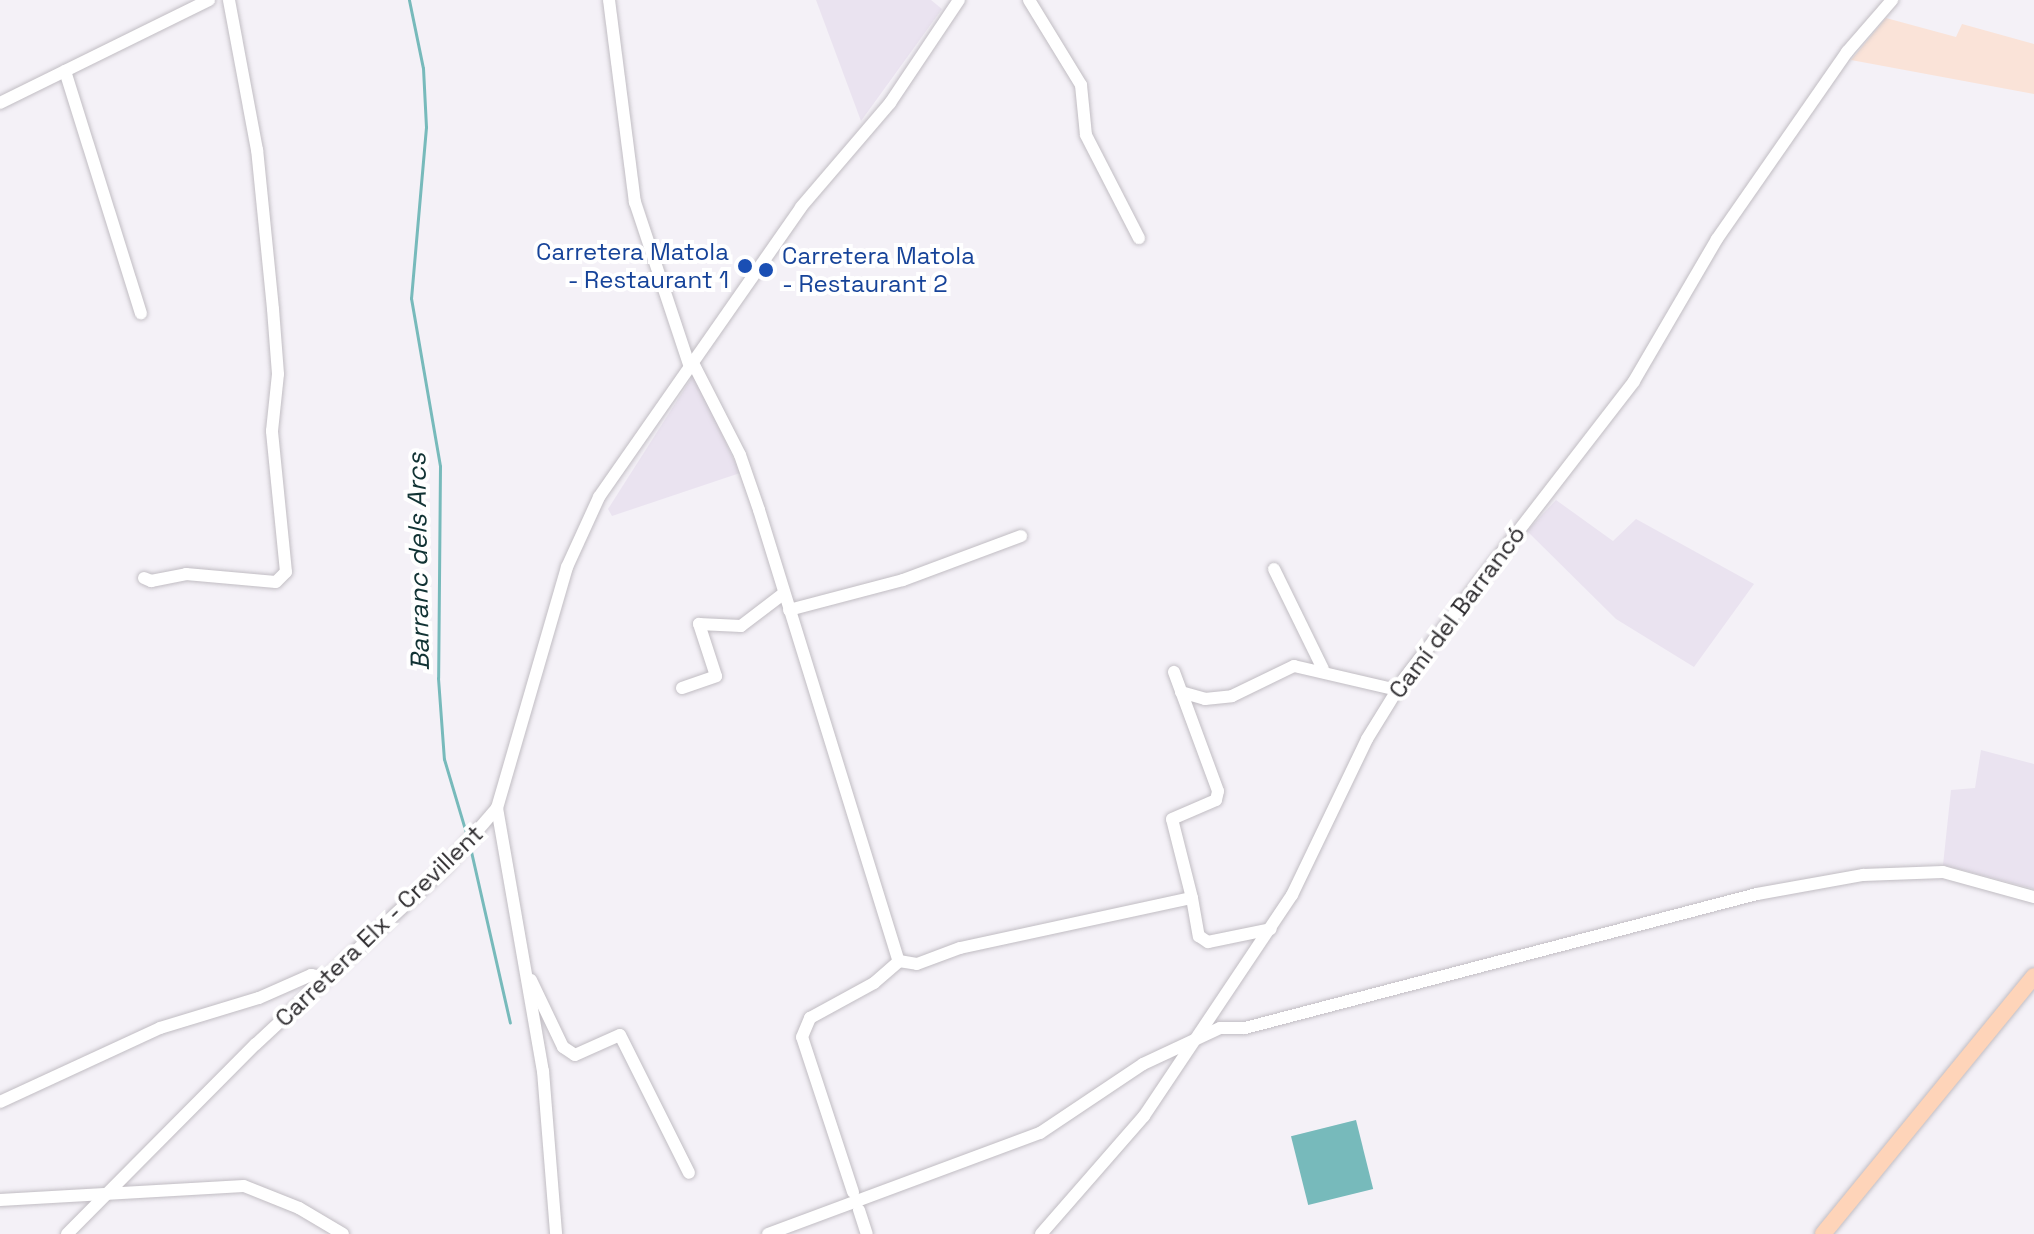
<!DOCTYPE html>
<html>
<head>
<meta charset="utf-8">
<style>
  body { margin:0 }
  #map { position:relative; width:2034px; height:1234px; overflow:hidden; background:#f4f1f7; font-family:"Space Grotesk",sans-serif }
  div>[style] { position:absolute }
  .commercial>* { inset:0; background:#fae3d8 }
  .built>* { inset:0; background:#eae3f0 }
  .water>* { inset:0; background:#77babb; transform-origin:0 0 }
  .stream>* { height:3px; margin:-1.5px; padding:0 1.5px; transform-origin:1.5px; border-radius:1.5px; background:#77babb }
  .roads { filter:drop-shadow(0 0 2px #c1bdc3) drop-shadow(0 0 2px #c1bdc3) }
  .minor>* { height:12px; margin:-6px; padding:0 6px; transform-origin:6px; border-radius:6px; background:#fff }
  .major>* { height:16px; margin:-8px; padding:0 8px; transform-origin:8px; border-radius:8px; background:#fed4b9 }
  .dots>* { width:22px; height:22px; translate:-50% -50%; box-sizing:border-box; border:4px solid #fff; border-radius:50% }
  span { translate:-50% -50%; white-space:nowrap; text-align:center; line-height:1.15; -webkit-text-stroke:8px #fff; paint-order:stroke }
  .transit-label { font-size:24px; color:#164399 }
  .right { translate:-100% -50%; text-align:right }
  .left { translate:0 -50%; text-align:left }
  .street-label { font-size:24px; color:#2d2b2e }
  .water-label { font-size:26px; color:#113334; font-style:italic }
</style>
</head>
<body>
<div id="map">
  <div class="commercial">
    <div style="clip-path:polygon(1886px 18px,1956px 37px,1962px 24px,2034px 44px,2034px 94px,1851px 60px)"></div>
  </div>
  <div class="built">
    <div style="clip-path:polygon(816px 0,931px 0,942px 9px,861px 121px)"></div>
    <div style="clip-path:polygon(694px 374px,740px 473px,612px 516px,608px 509px)"></div>
    <div style="clip-path:polygon(1556px 500px,1613px 541px,1636px 519px,1754px 584px,1694px 667px,1616px 619px,1527px 531px)"></div>
    <div style="clip-path:polygon(1981px 750px,2034px 764px,2034px 889px,1943px 865px,1951px 790px,1975px 788px)"></div>
  </div>
  <div class="water">
    <div style="left:1356px;top:1120px;width:71px;height:67px;rotate:76deg"></div>
  </div>
  <div class="stream">
    <div style="left:409px;top:0;width:69px;rotate:78.4deg"></div>
    <div style="left:423px;top:68px;width:59px;rotate:87.1deg"></div>
    <div style="left:426px;top:127px;width:172px;rotate:95deg"></div>
    <div style="left:411px;top:298px;width:170px;rotate:80.2deg"></div>
    <div style="left:440px;top:466px;width:212px;rotate:90.5deg"></div>
    <div style="left:438px;top:678px;width:81px;rotate:85.8deg"></div>
    <div style="left:444px;top:759px;width:80px;rotate:73.4deg"></div>
    <div style="left:470px;top:847px;width:180px;rotate:77.2deg"></div>
  </div>
  <div class="roads">
    <div class="minor">
      <div style="left:609px;top:0;width:204px;rotate:82.7deg"></div>
      <div style="left:635px;top:202px;width:174px;rotate:71.6deg"></div>
      <div style="left:1029px;top:0;width:100px;rotate:58.5deg"></div>
      <div style="left:1081px;top:85px;width:50px;rotate:84.3deg"></div>
      <div style="left:1086px;top:135px;width:116px;rotate:62.8deg"></div>
      <div style="left:65px;top:71px;width:254px;rotate:72.6deg"></div>
      <div style="left:0;top:103px;width:233px;rotate:-26.2deg"></div>
      <div style="left:693px;top:363px;width:103px;rotate:62.9deg"></div>
      <div style="left:740px;top:455px;width:58px;rotate:70.9deg"></div>
      <div style="left:759px;top:510px;width:472px;rotate:72.8deg"></div>
      <div style="left:1274px;top:569px;width:111px;rotate:63.9deg"></div>
      <div style="left:144px;top:578px;width:8px;rotate:23deg"></div>
      <div style="left:151px;top:581px;width:36px;rotate:-11deg"></div>
      <div style="left:186px;top:574px;width:90px;rotate:5.1deg"></div>
      <div style="left:276px;top:582px;width:14px;rotate:-45deg"></div>
      <div style="left:286px;top:572px;width:142px;rotate:-95.7deg"></div>
      <div style="left:272px;top:431px;width:57px;rotate:-84deg"></div>
      <div style="left:278px;top:374px;width:65px;rotate:-94.4deg"></div>
      <div style="left:273px;top:309px;width:160px;rotate:-95.7deg"></div>
      <div style="left:257px;top:150px;width:153px;rotate:-100.6deg"></div>
      <div style="left:789px;top:610px;width:118px;rotate:-14.7deg"></div>
      <div style="left:903px;top:580px;width:126px;rotate:-20.4deg"></div>
      <div style="left:682px;top:688px;width:36px;rotate:-19deg"></div>
      <div style="left:716px;top:676px;width:55px;rotate:-108.1deg"></div>
      <div style="left:699px;top:624px;width:42px;rotate:2.7deg"></div>
      <div style="left:741px;top:626px;width:53px;rotate:-37.3deg"></div>
      <div style="left:1181px;top:692px;width:25px;rotate:16deg"></div>
      <div style="left:1205px;top:699px;width:27px;rotate:-6deg"></div>
      <div style="left:1232px;top:696px;width:69px;rotate:-25.8deg"></div>
      <div style="left:1294px;top:666px;width:106px;rotate:13.1deg"></div>
      <div style="left:497px;top:808px;width:267px;rotate:80.1deg"></div>
      <div style="left:543px;top:1071px;width:164px;rotate:85.4deg"></div>
      <div style="left:1192px;top:898px;width:39px;rotate:80deg"></div>
      <div style="left:1199px;top:936px;width:11px;rotate:34deg"></div>
      <div style="left:1208px;top:942px;width:64px;rotate:-11.7deg"></div>
      <div style="left:899px;top:961px;width:18px;rotate:9deg"></div>
      <div style="left:917px;top:964px;width:46px;rotate:-20.4deg"></div>
      <div style="left:960px;top:948px;width:237px;rotate:-12.2deg"></div>
      <div style="left:1192px;top:898px;width:81px;rotate:-104.2deg"></div>
      <div style="left:1172px;top:819px;width:48px;rotate:-23.4deg"></div>
      <div style="left:1216px;top:800px;width:9px;rotate:-77deg"></div>
      <div style="left:1218px;top:791px;width:127px;rotate:-110.3deg"></div>
      <div style="left:531px;top:980px;width:74px;rotate:64.5deg"></div>
      <div style="left:563px;top:1047px;width:14px;rotate:34deg"></div>
      <div style="left:575px;top:1055px;width:49px;rotate:-24deg"></div>
      <div style="left:620px;top:1035px;width:154px;rotate:63.4deg"></div>
      <div style="left:0;top:1102px;width:176px;rotate:-24.8deg"></div>
      <div style="left:160px;top:1028px;width:103px;rotate:-16.9deg"></div>
      <div style="left:259px;top:998px;width:57px;rotate:-23.9deg"></div>
      <div style="left:311px;top:975px;width:15px;rotate:11deg"></div>
      <div style="left:853px;top:1192px;width:163px;rotate:-108.2deg"></div>
      <div style="left:802px;top:1037px;width:21px;rotate:-67deg"></div>
      <div style="left:810px;top:1018px;width:73px;rotate:-28.7deg"></div>
      <div style="left:874px;top:983px;width:33px;rotate:-41deg"></div>
      <div style="left:0;top:1200px;width:244px;rotate:-3.3deg"></div>
      <div style="left:244px;top:1186px;width:59px;rotate:21.8deg"></div>
      <div style="left:299px;top:1208px;width:51px;rotate:30.6deg"></div>
      <div style="left:859px;top:1210px;width:25px;rotate:72deg"></div>
      <div style="left:67px;top:1234px;width:268px;rotate:-45.2deg"></div>
      <div style="left:256px;top:1044px;width:260px;rotate:-43deg"></div>
      <div style="left:446px;top:867px;width:78px;rotate:-49.2deg"></div>
      <div style="left:497px;top:808px;width:251px;rotate:-73.8deg"></div>
      <div style="left:567px;top:567px;width:77px;rotate:-65.4deg"></div>
      <div style="left:599px;top:497px;width:353px;rotate:-55.1deg"></div>
      <div style="left:801px;top:207px;width:137px;rotate:-49.4deg"></div>
      <div style="left:890px;top:103px;width:124px;rotate:-56.2deg"></div>
      <div style="left:768px;top:1234px;width:290px;rotate:-20.4deg"></div>
      <div style="left:1040px;top:1133px;width:124px;rotate:-33.8deg"></div>
      <div style="left:1143px;top:1064px;width:85px;rotate:-25.1deg"></div>
      <div style="left:1220px;top:1028px;width:25px"></div>
      <div style="left:1245px;top:1028px;width:529px;rotate:-14.67deg"></div>
      <div style="left:1757px;top:894px;width:108px;rotate:-10.2deg"></div>
      <div style="left:1863px;top:875px;width:80px;rotate:-2.1deg"></div>
      <div style="left:1943px;top:872px;width:94px;rotate:15.4deg"></div>
      <div style="left:1041px;top:1234px;width:157px;rotate:-48.9deg"></div>
      <div style="left:1144px;top:1116px;width:266px;rotate:-56.2deg"></div>
      <div style="left:1292px;top:895px;width:173px;rotate:-64.3deg"></div>
      <div style="left:1367px;top:739px;width:70px;rotate:-58.3deg"></div>
      <div style="left:1404px;top:679px;width:376px;rotate:-52.3deg"></div>
      <div style="left:1634px;top:381px;width:164px;rotate:-59.7deg"></div>
      <div style="left:1717px;top:239px;width:228px;rotate:-55.2deg"></div>
      <div style="left:1847px;top:52px;width:69px;rotate:-49.1deg"></div>
    </div>
    <div class="major">
      <div style="left:1823px;top:1234px;width:333px;rotate:-50.7deg"></div>
    </div>
  </div>
  <div class="dots">
    <div style="left:745px;top:266px;background:#1a4fb4"></div>
    <div style="left:766px;top:270px;background:#1a4fb4"></div>
  </div>
  <div class="transit-label">
    <span class="right" style="left:729px;top:266px">Carretera Matola<br>- Restaurant 1</span>
    <span class="left" style="left:782px;top:270px">Carretera Matola<br>- Restaurant 2</span>
  </div>
  <div class="street-label">
    <span style="left:1457px;top:612px;rotate:-53deg">Camí del Barrancó</span>
    <span style="left:379px;top:926px;rotate:-44deg">Carretera Elx - Crevillent</span>
  </div>
  <div class="water-label">
    <span style="left:419px;top:562px;rotate:-91deg">Barranc dels Arcs</span>
  </div>
</div>
</body>
</html>
